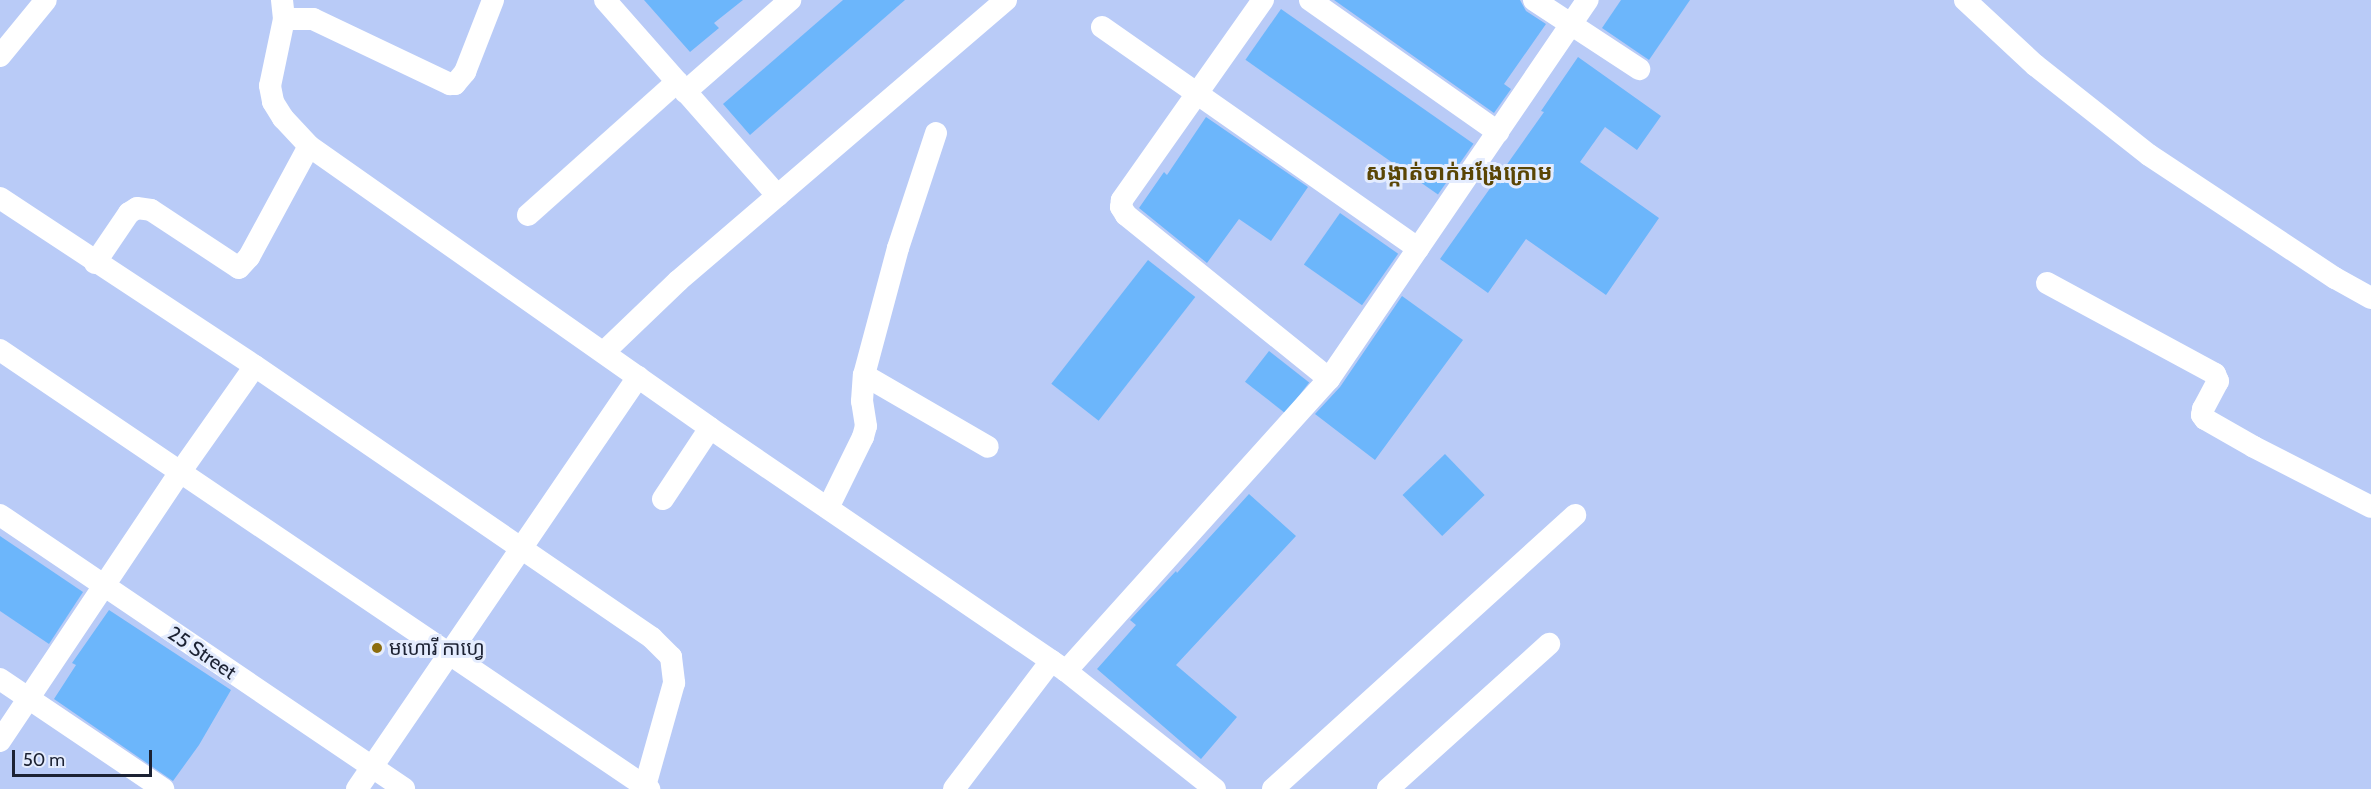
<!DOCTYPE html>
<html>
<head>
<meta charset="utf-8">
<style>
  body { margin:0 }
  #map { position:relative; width:2371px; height:789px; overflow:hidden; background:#b9cbf7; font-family:Cabin,"Noto Sans Khmer",sans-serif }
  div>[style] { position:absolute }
  .building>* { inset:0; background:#6cb6fb; transform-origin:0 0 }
  .minor>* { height:22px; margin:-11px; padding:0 11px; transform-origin:11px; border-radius:11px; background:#fff }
  .dots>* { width:16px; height:16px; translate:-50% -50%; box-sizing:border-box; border:3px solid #e4ecfe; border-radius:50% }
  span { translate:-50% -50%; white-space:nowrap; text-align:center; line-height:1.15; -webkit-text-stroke:6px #e4ecfe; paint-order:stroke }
  .poi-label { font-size:20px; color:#1c2233 }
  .left { translate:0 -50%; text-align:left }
  .street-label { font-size:20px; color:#1c2233 }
  .quarter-label { font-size:22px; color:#5a4504; font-weight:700 }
  .scale { position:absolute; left:12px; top:750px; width:140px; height:27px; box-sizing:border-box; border:3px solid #1c2233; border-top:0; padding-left:8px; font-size:18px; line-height:21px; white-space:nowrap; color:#1c2233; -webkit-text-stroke:4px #e4ecfe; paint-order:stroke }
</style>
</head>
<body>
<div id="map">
  <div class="building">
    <div style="clip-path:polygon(644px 0,743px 0,714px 23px,719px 28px,690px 52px)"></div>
    <div style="clip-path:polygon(843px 0,905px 0,750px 135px,723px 104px)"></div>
    <div style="clip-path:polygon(1334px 0,1520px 0,1526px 11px,1546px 24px,1504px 84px,1511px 89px,1494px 113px)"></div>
    <div style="clip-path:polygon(1621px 0,1690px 0,1649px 60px,1602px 28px)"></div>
    <div style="left:1281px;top:9px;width:235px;height:62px;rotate:35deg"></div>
    <div style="clip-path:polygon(1578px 57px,1661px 116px,1637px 150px,1605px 127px,1580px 162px,1659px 218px,1606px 295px,1526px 239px,1488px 293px,1440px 259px,1544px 112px,1541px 111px)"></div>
    <div style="clip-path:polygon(1206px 117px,1308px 187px,1271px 241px,1239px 219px,1207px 263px,1139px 208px,1164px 172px,1167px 175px)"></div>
    <div style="left:1340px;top:213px;width:71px;height:63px;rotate:35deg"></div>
    <div style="left:1148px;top:260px;width:60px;height:157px;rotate:38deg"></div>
    <div style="clip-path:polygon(1402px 296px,1463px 340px,1375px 460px,1315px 414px,1340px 387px)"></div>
    <div style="left:1269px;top:351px;width:51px;height:39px;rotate:38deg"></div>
    <div style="left:1445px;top:454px;width:57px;height:59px;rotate:46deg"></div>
    <div style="clip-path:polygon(1249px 494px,1296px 536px,1176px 665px,1237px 717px,1201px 759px,1097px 669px,1136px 625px,1130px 620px,1176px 571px,1177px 573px)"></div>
    <div style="clip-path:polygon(0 536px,83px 592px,49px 644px,0 611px)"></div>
    <div style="clip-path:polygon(109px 610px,231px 690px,199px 745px,173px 781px,54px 699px,76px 665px,72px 663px)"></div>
  </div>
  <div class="minor">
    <div style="left:282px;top:0;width:19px;rotate:84deg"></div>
    <div style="left:284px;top:19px;width:68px;rotate:101.8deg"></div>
    <div style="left:270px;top:86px;width:16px;rotate:79deg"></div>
    <div style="left:273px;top:102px;width:19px;rotate:58deg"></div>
    <div style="left:283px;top:118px;width:38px;rotate:47deg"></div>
    <div style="left:309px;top:146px;width:490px;rotate:35.1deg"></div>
    <div style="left:710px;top:428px;width:431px;rotate:34.3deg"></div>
    <div style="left:1066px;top:671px;width:190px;rotate:38.4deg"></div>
    <div style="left:605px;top:0;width:261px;rotate:48.6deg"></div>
    <div style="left:1263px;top:0;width:245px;rotate:125.2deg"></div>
    <div style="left:1122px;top:200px;width:7px;rotate:98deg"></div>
    <div style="left:1121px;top:207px;width:9px;rotate:58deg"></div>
    <div style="left:1126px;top:215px;width:261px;rotate:38.9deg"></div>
    <div style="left:1310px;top:0;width:230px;rotate:35.1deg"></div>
    <div style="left:1534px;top:0;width:126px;rotate:33.3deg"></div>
    <div style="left:1965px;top:0;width:96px;rotate:42.9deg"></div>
    <div style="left:2035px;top:65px;width:145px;rotate:38.3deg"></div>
    <div style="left:2149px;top:155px;width:223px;rotate:33.5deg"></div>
    <div style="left:2335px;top:278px;width:41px;rotate:29.1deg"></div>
    <div style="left:284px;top:19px;width:29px"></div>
    <div style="left:313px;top:19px;width:152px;rotate:25.4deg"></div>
    <div style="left:450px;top:84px;width:5px"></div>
    <div style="left:455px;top:84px;width:16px;rotate:-50deg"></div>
    <div style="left:465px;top:72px;width:77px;rotate:-68.7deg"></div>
    <div style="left:1102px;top:27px;width:386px;rotate:35deg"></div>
    <div style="left:0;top:56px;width:72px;rotate:-50.6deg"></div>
    <div style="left:685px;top:92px;width:140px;rotate:-41.2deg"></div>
    <div style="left:0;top:198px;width:305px;rotate:33.4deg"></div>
    <div style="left:255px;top:366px;width:481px;rotate:34.4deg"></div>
    <div style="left:652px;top:638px;width:27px;rotate:45deg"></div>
    <div style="left:671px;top:657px;width:26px;rotate:83deg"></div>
    <div style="left:674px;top:683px;width:107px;rotate:105.7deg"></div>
    <div style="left:528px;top:215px;width:200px;rotate:-41.8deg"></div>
    <div style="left:95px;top:263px;width:60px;rotate:-55.8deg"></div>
    <div style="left:129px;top:213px;width:9px;rotate:-32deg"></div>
    <div style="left:137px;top:208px;width:14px;rotate:8deg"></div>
    <div style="left:151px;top:210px;width:105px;rotate:33.4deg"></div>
    <div style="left:239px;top:268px;width:15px;rotate:-48deg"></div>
    <div style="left:249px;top:257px;width:126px;rotate:-61.6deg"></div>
    <div style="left:2047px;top:283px;width:191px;rotate:28.4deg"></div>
    <div style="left:2215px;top:374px;width:8px;rotate:67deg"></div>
    <div style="left:2218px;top:381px;width:32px;rotate:118deg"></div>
    <div style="left:2203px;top:409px;width:6px;rotate:99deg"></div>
    <div style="left:2202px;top:415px;width:5px;rotate:53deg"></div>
    <div style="left:2205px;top:419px;width:56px;rotate:29.7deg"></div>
    <div style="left:2254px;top:447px;width:131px;rotate:27.1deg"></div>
    <div style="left:0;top:350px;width:784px;rotate:34.08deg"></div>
    <div style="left:604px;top:352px;width:103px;rotate:-43.8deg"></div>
    <div style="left:678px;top:281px;width:432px;rotate:-40.6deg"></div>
    <div style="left:864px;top:375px;width:143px;rotate:30.1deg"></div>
    <div style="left:663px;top:499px;width:85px;rotate:-56.5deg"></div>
    <div style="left:828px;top:508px;width:79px;rotate:-63.8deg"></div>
    <div style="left:863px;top:437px;width:11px;rotate:-75deg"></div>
    <div style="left:866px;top:426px;width:25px;rotate:-99deg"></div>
    <div style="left:862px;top:401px;width:26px;rotate:-86deg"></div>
    <div style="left:864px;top:375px;width:131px;rotate:-75deg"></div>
    <div style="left:898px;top:248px;width:121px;rotate:-71.7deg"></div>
    <div style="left:0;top:515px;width:488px;rotate:34.1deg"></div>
    <div style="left:1066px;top:671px;width:393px;rotate:-48deg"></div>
    <div style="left:1329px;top:379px;width:459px;rotate:-55.7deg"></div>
    <div style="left:0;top:679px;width:197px;rotate:34deg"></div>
    <div style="left:0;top:741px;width:325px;rotate:-56.2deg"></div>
    <div style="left:181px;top:471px;width:128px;rotate:-54.8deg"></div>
    <div style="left:357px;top:789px;width:499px;rotate:-55.7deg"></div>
    <div style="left:954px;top:789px;width:161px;rotate:-52.8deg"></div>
    <div style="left:1273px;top:789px;width:408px;rotate:-42.2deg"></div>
    <div style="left:1388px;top:789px;width:217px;rotate:-42deg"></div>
  </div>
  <div class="dots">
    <div style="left:377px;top:648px;background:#8c6d0e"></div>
  </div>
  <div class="poi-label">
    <span class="left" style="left:389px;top:648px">មហោរី កាហ្វេ</span>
  </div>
  <div class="street-label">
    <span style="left:202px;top:653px;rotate:34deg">25 Street</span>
  </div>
  <div class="quarter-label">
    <span style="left:1459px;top:173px">សង្កាត់ចាក់អង្រែក្រោម</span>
  </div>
  <div class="scale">50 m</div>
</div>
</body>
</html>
